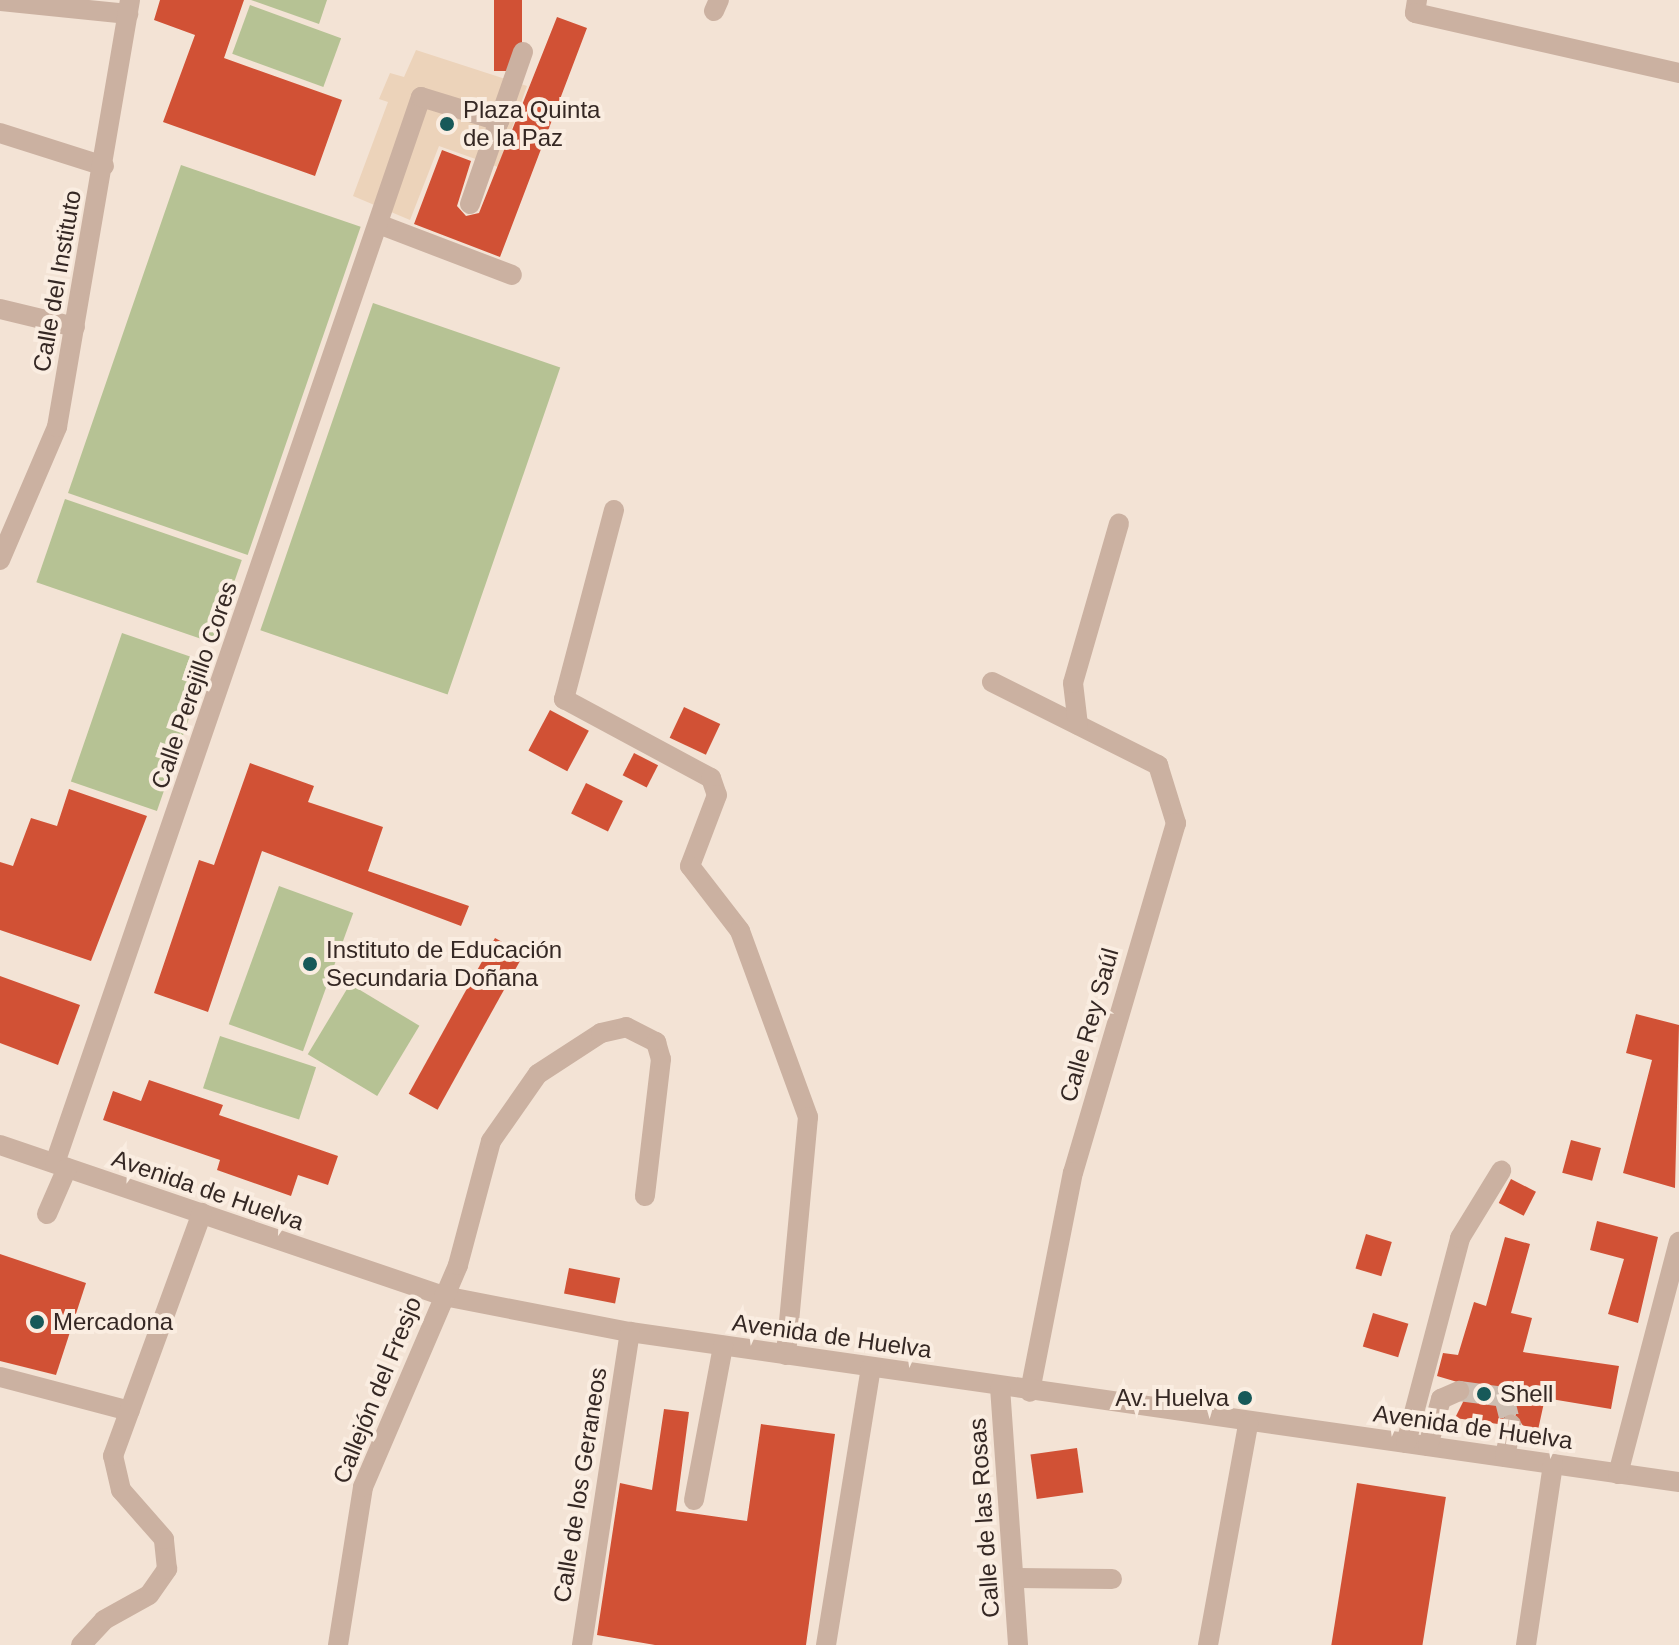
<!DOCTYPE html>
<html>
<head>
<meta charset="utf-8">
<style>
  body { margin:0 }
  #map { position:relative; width:1679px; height:1645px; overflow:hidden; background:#f3e3d5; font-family:Helvetica,sans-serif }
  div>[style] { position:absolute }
  .green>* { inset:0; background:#b6c294; transform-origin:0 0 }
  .plaza>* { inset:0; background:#ecd3ba }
  .building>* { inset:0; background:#d15135; transform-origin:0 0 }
  .minor-tunnel>* { height:20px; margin-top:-10px; transform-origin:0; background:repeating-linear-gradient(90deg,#cdbeb2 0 20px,transparent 0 30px) }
  .minor>* { height:20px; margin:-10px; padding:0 10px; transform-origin:10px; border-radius:10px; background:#cbb1a1 }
  .dots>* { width:22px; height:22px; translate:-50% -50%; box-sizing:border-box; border:4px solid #faede1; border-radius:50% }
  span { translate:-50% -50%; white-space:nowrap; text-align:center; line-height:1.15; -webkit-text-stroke:8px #faede1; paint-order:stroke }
  .poi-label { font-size:24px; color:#352824 }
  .left { translate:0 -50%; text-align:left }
  .right { translate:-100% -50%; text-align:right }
  .street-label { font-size:24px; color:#352824 }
</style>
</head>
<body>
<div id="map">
  <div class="green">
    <div style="clip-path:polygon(251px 0,327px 0,319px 24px)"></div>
    <div style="left:250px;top:5px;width:97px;height:52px;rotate:20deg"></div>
    <div style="left:181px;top:165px;width:190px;height:347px;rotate:19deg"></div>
    <div style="left:373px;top:303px;width:198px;height:346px;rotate:19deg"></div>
    <div style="left:65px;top:499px;width:187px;height:88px;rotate:19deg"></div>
    <div style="left:122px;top:633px;width:91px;height:157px;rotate:19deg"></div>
    <div style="left:279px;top:886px;width:79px;height:147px;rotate:20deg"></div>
    <div style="left:350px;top:984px;width:81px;height:82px;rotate:31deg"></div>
    <div style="left:220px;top:1036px;width:101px;height:55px;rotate:18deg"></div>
  </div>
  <div class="plaza">
    <div style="clip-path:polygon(416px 50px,527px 86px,498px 167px,439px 146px,410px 220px,353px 196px,388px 102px,379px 99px,390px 73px,404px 77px)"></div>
  </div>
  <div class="building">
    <div style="clip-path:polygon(160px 0,244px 0,224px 58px,342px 100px,315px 176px,163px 122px,195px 35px,154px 20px)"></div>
    <div style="left:494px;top:0;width:28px;height:71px"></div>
    <div style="clip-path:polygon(557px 17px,587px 28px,500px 257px,414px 224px,442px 150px,471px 161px,457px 206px,466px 216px,479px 213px)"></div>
    <div style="left:684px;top:707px;width:40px;height:34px;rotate:25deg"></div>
    <div style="left:550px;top:710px;width:44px;height:46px;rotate:28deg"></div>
    <div style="left:634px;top:753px;width:27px;height:25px;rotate:27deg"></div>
    <div style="clip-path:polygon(250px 763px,314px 786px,308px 802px,383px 827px,368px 871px,469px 906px,461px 926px,262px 851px,208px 1012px,154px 993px,199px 860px,214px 865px)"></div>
    <div style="left:586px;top:783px;width:41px;height:34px;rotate:26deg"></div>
    <div style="clip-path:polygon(69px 789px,147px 816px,91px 961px,0 930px,0 862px,13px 866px,31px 818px,57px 826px)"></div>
    <div style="left:495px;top:938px;width:33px;height:178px;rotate:29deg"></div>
    <div style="clip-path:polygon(0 976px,80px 1005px,58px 1065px,0 1043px)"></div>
    <div style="clip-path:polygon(1636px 1014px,1679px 1025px,1675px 1188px,1623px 1173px,1652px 1060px,1626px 1053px)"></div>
    <div style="clip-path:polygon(149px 1080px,223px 1105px,219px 1115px,338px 1156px,328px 1185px,298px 1175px,291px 1196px,217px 1170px,220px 1160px,103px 1120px,113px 1091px,141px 1101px)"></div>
    <div style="left:1571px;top:1140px;width:31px;height:34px;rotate:15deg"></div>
    <div style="left:1511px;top:1179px;width:28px;height:27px;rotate:27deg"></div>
    <div style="clip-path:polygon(1597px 1221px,1658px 1237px,1638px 1323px,1608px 1314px,1624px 1259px,1590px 1250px)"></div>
    <div style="left:1366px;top:1234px;width:27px;height:36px;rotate:17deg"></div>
    <div style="clip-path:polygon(1505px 1237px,1530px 1244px,1511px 1313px,1532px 1318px,1523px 1352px,1619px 1366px,1611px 1409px,1545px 1398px,1538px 1430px,1524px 1427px,1513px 1412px,1498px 1424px,1455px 1418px,1471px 1386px,1437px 1376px,1443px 1353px,1458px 1355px,1474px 1302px,1486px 1306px)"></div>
    <div style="clip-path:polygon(0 1254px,86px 1283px,56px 1375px,0 1361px)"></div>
    <div style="left:569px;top:1268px;width:52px;height:26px;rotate:11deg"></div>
    <div style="left:1373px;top:1313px;width:37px;height:35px;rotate:17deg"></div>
    <div style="clip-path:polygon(664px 1409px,689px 1412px,676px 1511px,747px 1521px,761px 1424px,835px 1434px,806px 1645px,655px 1645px,597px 1635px,620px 1483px,652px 1490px)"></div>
    <div style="left:1077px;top:1448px;width:45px;height:47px;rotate:82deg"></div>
    <div style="left:1357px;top:1483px;width:90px;height:164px;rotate:9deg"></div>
  </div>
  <div class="minor-tunnel">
    <div style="left:1459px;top:1391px;width:45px;rotate:7.6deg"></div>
    <div style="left:1504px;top:1397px;width:29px;rotate:76deg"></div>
  </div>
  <div class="minor">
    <div style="left:1417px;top:0;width:13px;rotate:99deg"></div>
    <div style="left:1415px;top:13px;width:271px;rotate:12.8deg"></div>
    <div style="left:0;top:1px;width:129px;rotate:5.8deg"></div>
    <div style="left:714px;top:11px;width:12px;rotate:-66deg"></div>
    <div style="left:0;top:133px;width:109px;rotate:17.6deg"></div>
    <div style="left:470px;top:204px;width:161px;rotate:-70.8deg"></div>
    <div style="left:381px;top:225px;width:140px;rotate:20.9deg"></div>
    <div style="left:0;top:309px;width:77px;rotate:13.5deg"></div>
    <div style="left:614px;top:510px;width:196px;rotate:104.8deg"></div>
    <div style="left:564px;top:699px;width:167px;rotate:28.3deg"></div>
    <div style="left:711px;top:778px;width:18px;rotate:71deg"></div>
    <div style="left:717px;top:795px;width:76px;rotate:110.8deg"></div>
    <div style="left:690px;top:866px;width:82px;rotate:52.4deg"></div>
    <div style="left:740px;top:931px;width:198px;rotate:69.9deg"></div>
    <div style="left:808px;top:1117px;width:239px;rotate:95.3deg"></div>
    <div style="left:0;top:560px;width:145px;rotate:-66.8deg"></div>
    <div style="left:57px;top:427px;width:433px;rotate:-80.3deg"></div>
    <div style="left:992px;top:682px;width:186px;rotate:26.6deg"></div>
    <div style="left:1158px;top:765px;width:61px;rotate:72.8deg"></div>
    <div style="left:1176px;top:823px;width:364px;rotate:106.4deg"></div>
    <div style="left:1073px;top:1172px;width:224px;rotate:101.1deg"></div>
    <div style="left:1078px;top:725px;width:42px;rotate:-96.8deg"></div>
    <div style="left:1073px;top:683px;width:166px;rotate:-73.9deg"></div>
    <div style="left:0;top:1145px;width:469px;rotate:18.8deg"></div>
    <div style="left:444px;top:1296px;width:189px;rotate:11deg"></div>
    <div style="left:630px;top:1332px;width:1060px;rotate:8.14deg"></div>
    <div style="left:55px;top:1163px;width:1127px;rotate:-71.05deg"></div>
    <div style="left:421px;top:97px;width:82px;rotate:17.1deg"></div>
    <div style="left:47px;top:1214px;width:50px;rotate:-66.5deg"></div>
    <div style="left:0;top:1377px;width:134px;rotate:14.7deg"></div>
    <div style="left:1000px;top:1387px;width:259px;rotate:86deg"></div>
    <div style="left:1406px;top:1443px;width:212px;rotate:-75.2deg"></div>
    <div style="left:1460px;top:1238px;width:79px;rotate:-58.5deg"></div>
    <div style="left:1428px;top:1446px;width:49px;rotate:-74.5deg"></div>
    <div style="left:1441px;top:1399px;width:20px;rotate:-24deg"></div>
    <div style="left:1505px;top:1457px;width:33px;rotate:-79deg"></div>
    <div style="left:1618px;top:1474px;width:240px;rotate:-75.3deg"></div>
    <div style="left:694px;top:1500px;width:157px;rotate:-79.3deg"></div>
    <div style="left:1017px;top:1578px;width:95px;rotate:0.6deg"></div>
    <div style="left:81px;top:1645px;width:34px;rotate:-47deg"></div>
    <div style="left:104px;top:1620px;width:51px;rotate:-29.1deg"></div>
    <div style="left:149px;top:1595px;width:32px;rotate:-55deg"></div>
    <div style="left:167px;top:1569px;width:30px;rotate:-96deg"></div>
    <div style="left:164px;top:1539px;width:65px;rotate:-131.3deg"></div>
    <div style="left:121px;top:1490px;width:35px;rotate:-103deg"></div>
    <div style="left:113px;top:1456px;width:259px;rotate:-69.9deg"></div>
    <div style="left:338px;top:1645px;width:160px;rotate:-81deg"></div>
    <div style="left:363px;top:1487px;width:241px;rotate:-66.8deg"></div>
    <div style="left:458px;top:1265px;width:128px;rotate:-75.1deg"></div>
    <div style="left:491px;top:1141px;width:82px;rotate:-55deg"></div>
    <div style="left:538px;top:1074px;width:75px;rotate:-33.1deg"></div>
    <div style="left:601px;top:1033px;width:26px;rotate:-13deg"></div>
    <div style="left:626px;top:1027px;width:34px;rotate:27deg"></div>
    <div style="left:656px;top:1042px;width:18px;rotate:74deg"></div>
    <div style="left:661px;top:1059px;width:138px;rotate:96.7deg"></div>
    <div style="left:582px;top:1645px;width:317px;rotate:-81.3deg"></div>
    <div style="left:826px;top:1645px;width:281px;rotate:-80.8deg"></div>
    <div style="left:1208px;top:1645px;width:225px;rotate:-79.7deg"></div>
    <div style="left:1526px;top:1645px;width:183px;rotate:-81.5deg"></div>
  </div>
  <div class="dots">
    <div style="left:447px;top:124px;background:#175959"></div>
    <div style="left:310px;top:964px;background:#175959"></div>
    <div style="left:37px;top:1322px;background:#175959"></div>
    <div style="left:1484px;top:1394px;background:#175959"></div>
    <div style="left:1245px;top:1398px;background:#175959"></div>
  </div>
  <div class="poi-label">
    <span class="left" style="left:463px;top:124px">Plaza Quinta<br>de la Paz</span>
    <span class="left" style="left:326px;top:964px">Instituto de Educación<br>Secundaria Doñana</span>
    <span class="left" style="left:53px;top:1322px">Mercadona</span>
    <span class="left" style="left:1500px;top:1394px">Shell</span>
    <span class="right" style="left:1229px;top:1398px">Av. Huelva</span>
  </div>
  <div class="street-label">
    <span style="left:57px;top:281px;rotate:-80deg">Calle del Instituto</span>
    <span style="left:194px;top:685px;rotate:-71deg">Calle Perejillo Cores</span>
    <span style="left:1089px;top:1025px;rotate:-74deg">Calle Rey Saúl</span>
    <span style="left:208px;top:1190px;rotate:19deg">Avenida de Huelva</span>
    <span style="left:832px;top:1336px;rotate:8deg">Avenida de Huelva</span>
    <span style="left:377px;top:1390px;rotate:-68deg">Callejón del Fresjo</span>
    <span style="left:1473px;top:1427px;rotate:8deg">Avenida de Huelva</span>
    <span style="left:580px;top:1485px;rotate:-81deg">Calle de los Geraneos</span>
    <span style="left:984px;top:1518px;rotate:-94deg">Calle de las Rosas</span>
  </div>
</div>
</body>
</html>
